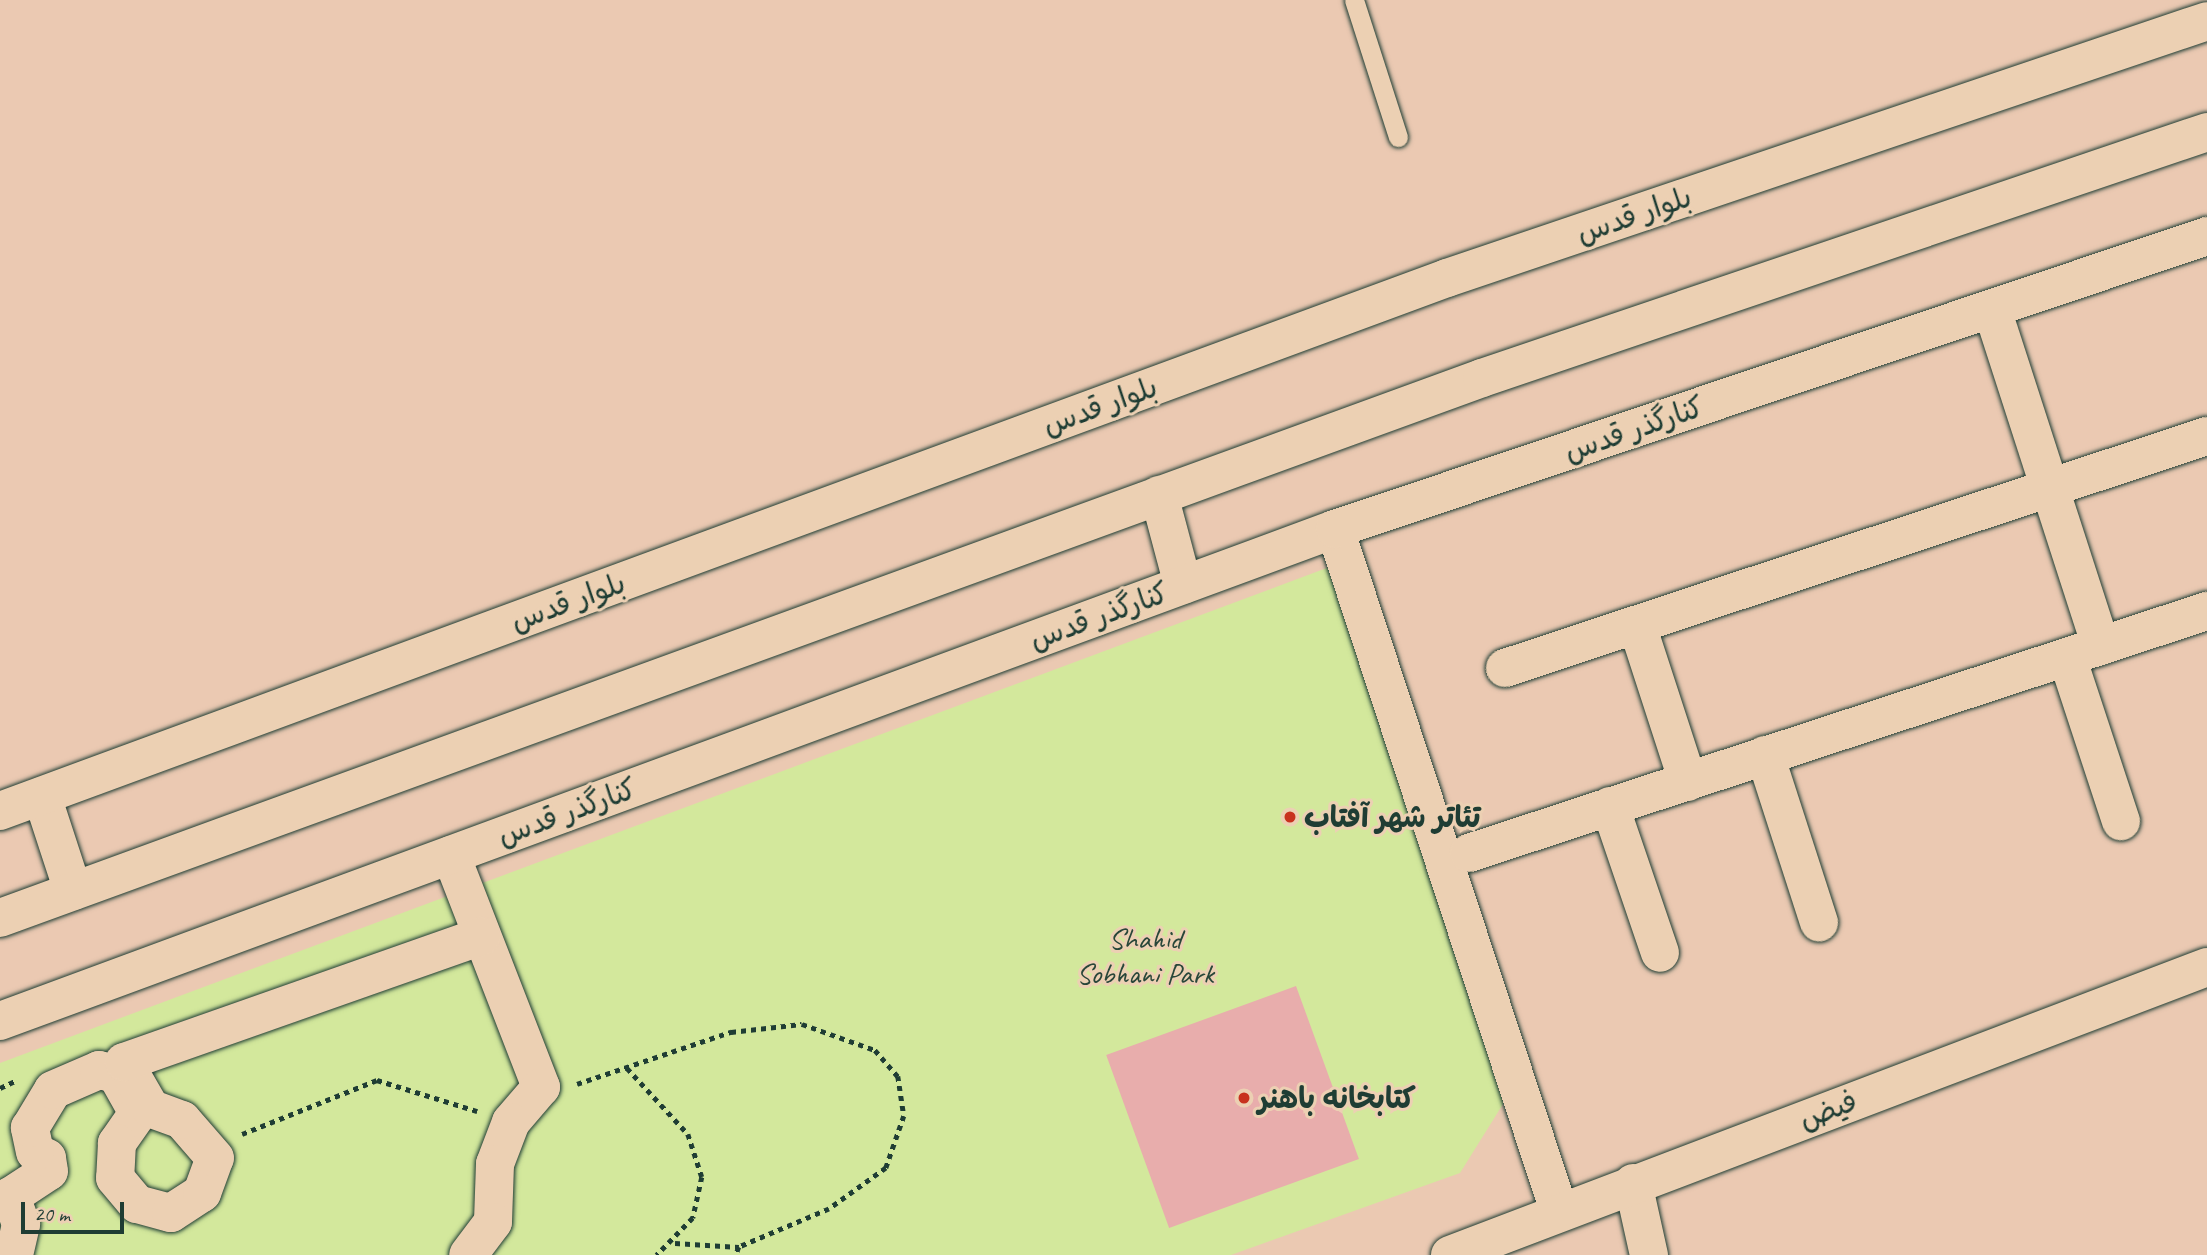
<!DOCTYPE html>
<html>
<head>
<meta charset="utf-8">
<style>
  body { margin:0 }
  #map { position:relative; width:2207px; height:1255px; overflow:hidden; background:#ebc9b2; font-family:Caveat,"Playpen Sans Arabic",sans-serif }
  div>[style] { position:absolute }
  .green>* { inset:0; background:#d3e89c }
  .building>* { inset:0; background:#e8adac; transform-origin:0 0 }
  .path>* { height:4.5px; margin-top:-2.25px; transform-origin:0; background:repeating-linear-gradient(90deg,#1f3d34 0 5px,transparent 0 10px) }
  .roads { filter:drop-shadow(0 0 2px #1f3d34) drop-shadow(0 0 2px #1f3d34) }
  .lane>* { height:19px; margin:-9.5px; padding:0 9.5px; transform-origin:9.5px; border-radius:9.5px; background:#ecd0b3 }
  .street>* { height:38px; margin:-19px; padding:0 19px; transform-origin:19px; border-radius:19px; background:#ecd0b3 }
  .secondary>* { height:38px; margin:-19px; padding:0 19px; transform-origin:19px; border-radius:19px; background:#ecd0b3 }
  .dots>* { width:19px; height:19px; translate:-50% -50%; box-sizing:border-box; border:4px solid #ecd0b3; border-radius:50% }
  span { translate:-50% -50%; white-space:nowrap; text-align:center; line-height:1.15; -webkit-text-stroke:6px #ecd0b3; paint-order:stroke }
  .street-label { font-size:30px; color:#1f3d34 }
  .poi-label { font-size:30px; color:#1f3d34; font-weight:700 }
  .left { translate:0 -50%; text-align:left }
  .park-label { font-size:30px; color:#284639 }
  .scale { position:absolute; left:21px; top:1202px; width:103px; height:32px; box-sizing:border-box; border:4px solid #1f3d34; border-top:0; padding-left:9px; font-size:21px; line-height:24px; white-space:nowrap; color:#1f3d34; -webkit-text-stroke:5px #ecd0b3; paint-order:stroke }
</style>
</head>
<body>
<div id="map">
  <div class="green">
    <div style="clip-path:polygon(1332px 566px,1508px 1096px,1460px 1173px,1231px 1255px,0 1255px,0 1063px)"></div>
  </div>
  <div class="building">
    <div style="left:1296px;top:986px;width:184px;height:202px;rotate:70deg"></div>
  </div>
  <div class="path">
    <div style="left:627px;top:1068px;width:90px;rotate:47.3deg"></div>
    <div style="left:688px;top:1134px;width:45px;rotate:72deg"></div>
    <div style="left:702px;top:1177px;width:42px;rotate:102.4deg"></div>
    <div style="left:693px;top:1218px;width:52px;rotate:134.2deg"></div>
    <div style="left:577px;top:1084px;width:163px;rotate:-18.7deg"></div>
    <div style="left:731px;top:1032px;width:71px;rotate:-6.4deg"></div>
    <div style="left:802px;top:1024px;width:77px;rotate:19.6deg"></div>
    <div style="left:875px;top:1050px;width:35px;rotate:49deg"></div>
    <div style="left:898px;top:1076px;width:40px;rotate:81.5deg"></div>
    <div style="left:904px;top:1116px;width:55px;rotate:109.1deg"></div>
    <div style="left:886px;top:1168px;width:70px;rotate:144.3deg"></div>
    <div style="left:829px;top:1209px;width:98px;rotate:157.1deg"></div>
    <div style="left:739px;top:1247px;width:9px;rotate:111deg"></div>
    <div style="left:0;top:1088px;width:17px;rotate:-25deg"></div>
    <div style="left:242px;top:1134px;width:145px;rotate:-21.8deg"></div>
    <div style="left:377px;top:1080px;width:105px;rotate:17.2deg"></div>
    <div style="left:675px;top:1243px;width:64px;rotate:3.6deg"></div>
  </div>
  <div class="roads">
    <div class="lane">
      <div style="left:1354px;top:0;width:144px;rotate:72.2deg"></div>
    </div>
    <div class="street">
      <div style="left:1992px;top:309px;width:354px;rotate:72.1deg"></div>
      <div style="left:1159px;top:495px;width:93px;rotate:75.1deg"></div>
      <div style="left:1335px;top:529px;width:718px;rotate:71.82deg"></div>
      <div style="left:1637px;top:625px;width:165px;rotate:72deg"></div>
      <div style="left:2067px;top:657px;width:173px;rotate:71.8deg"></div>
      <div style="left:1505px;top:668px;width:739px;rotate:-18.29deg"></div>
      <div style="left:1765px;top:755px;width:176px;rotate:72.1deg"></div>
      <div style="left:1610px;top:806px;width:155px;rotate:71.2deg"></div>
      <div style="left:1469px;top:853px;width:777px;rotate:-18.16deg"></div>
      <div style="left:451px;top:855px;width:249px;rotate:68.8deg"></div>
      <div style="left:541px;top:1087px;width:46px;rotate:130.6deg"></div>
      <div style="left:511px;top:1122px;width:45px;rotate:110.9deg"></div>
      <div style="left:495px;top:1164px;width:58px;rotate:92deg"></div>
      <div style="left:493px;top:1222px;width:41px;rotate:127.1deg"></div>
      <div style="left:0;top:1021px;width:1423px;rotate:-20.23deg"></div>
      <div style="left:1335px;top:529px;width:920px;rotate:-18.57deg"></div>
      <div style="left:14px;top:1255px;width:32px;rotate:-77deg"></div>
      <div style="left:21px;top:1224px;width:30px;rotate:-110deg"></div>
      <div style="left:11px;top:1196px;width:45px;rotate:-33.3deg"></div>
      <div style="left:49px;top:1171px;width:13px;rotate:-99deg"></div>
      <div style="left:47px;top:1158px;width:13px;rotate:-153deg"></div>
      <div style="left:35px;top:1152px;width:25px;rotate:-102deg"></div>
      <div style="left:30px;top:1128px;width:44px;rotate:-58.8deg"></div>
      <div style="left:53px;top:1090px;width:50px;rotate:-23.5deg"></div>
      <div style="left:99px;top:1070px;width:17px;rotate:13deg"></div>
      <div style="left:116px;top:1074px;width:45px;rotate:60.6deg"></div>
      <div style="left:138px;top:1113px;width:37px;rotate:125deg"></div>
      <div style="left:117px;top:1143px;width:35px;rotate:93deg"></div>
      <div style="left:115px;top:1178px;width:34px;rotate:50deg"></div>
      <div style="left:137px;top:1204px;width:35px;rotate:15deg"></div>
      <div style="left:171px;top:1213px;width:37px;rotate:-33deg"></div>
      <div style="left:202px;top:1193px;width:37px;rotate:-70deg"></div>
      <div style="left:215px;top:1158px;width:50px;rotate:-131deg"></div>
      <div style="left:182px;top:1120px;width:33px;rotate:-160deg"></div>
      <div style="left:151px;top:1109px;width:54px;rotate:-119.9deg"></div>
      <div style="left:124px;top:1062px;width:379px;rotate:-19.4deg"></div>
    </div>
    <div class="secondary">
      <div style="left:42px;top:796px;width:100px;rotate:71.9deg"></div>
      <div style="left:0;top:811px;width:1542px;rotate:-20.22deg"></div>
      <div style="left:1447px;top:278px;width:802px;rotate:-18.68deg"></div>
      <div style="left:0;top:918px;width:1577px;rotate:-20.02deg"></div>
      <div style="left:1482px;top:378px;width:766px;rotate:-18.74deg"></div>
      <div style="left:1633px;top:1183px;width:74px;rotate:77.5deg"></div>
      <div style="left:1450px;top:1255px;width:810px;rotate:-20.83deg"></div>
    </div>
  </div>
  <div class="dots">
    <div style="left:1290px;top:817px;background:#c8321e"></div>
    <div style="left:1244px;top:1098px;background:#c8321e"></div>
  </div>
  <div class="street-label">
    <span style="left:1634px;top:215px;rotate:-19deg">بلوار قدس</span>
    <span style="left:1100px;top:406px;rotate:-20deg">بلوار قدس</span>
    <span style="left:1634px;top:429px;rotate:-19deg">کنارگذر قدس</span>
    <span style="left:568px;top:602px;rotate:-20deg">بلوار قدس</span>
    <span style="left:1099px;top:616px;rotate:-20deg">کنارگذر قدس</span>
    <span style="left:567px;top:812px;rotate:-20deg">کنارگذر قدس</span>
    <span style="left:1828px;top:1110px;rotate:-21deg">فیض</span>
  </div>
  <div class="poi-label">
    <span class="left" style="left:1304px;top:817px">تئاتر شهر آفتاب</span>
    <span class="left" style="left:1258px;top:1098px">کتابخانه باهنر</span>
  </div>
  <div class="park-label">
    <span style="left:1145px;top:955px">Shahid<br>Sobhani Park</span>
  </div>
  <div class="scale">20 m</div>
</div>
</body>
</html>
